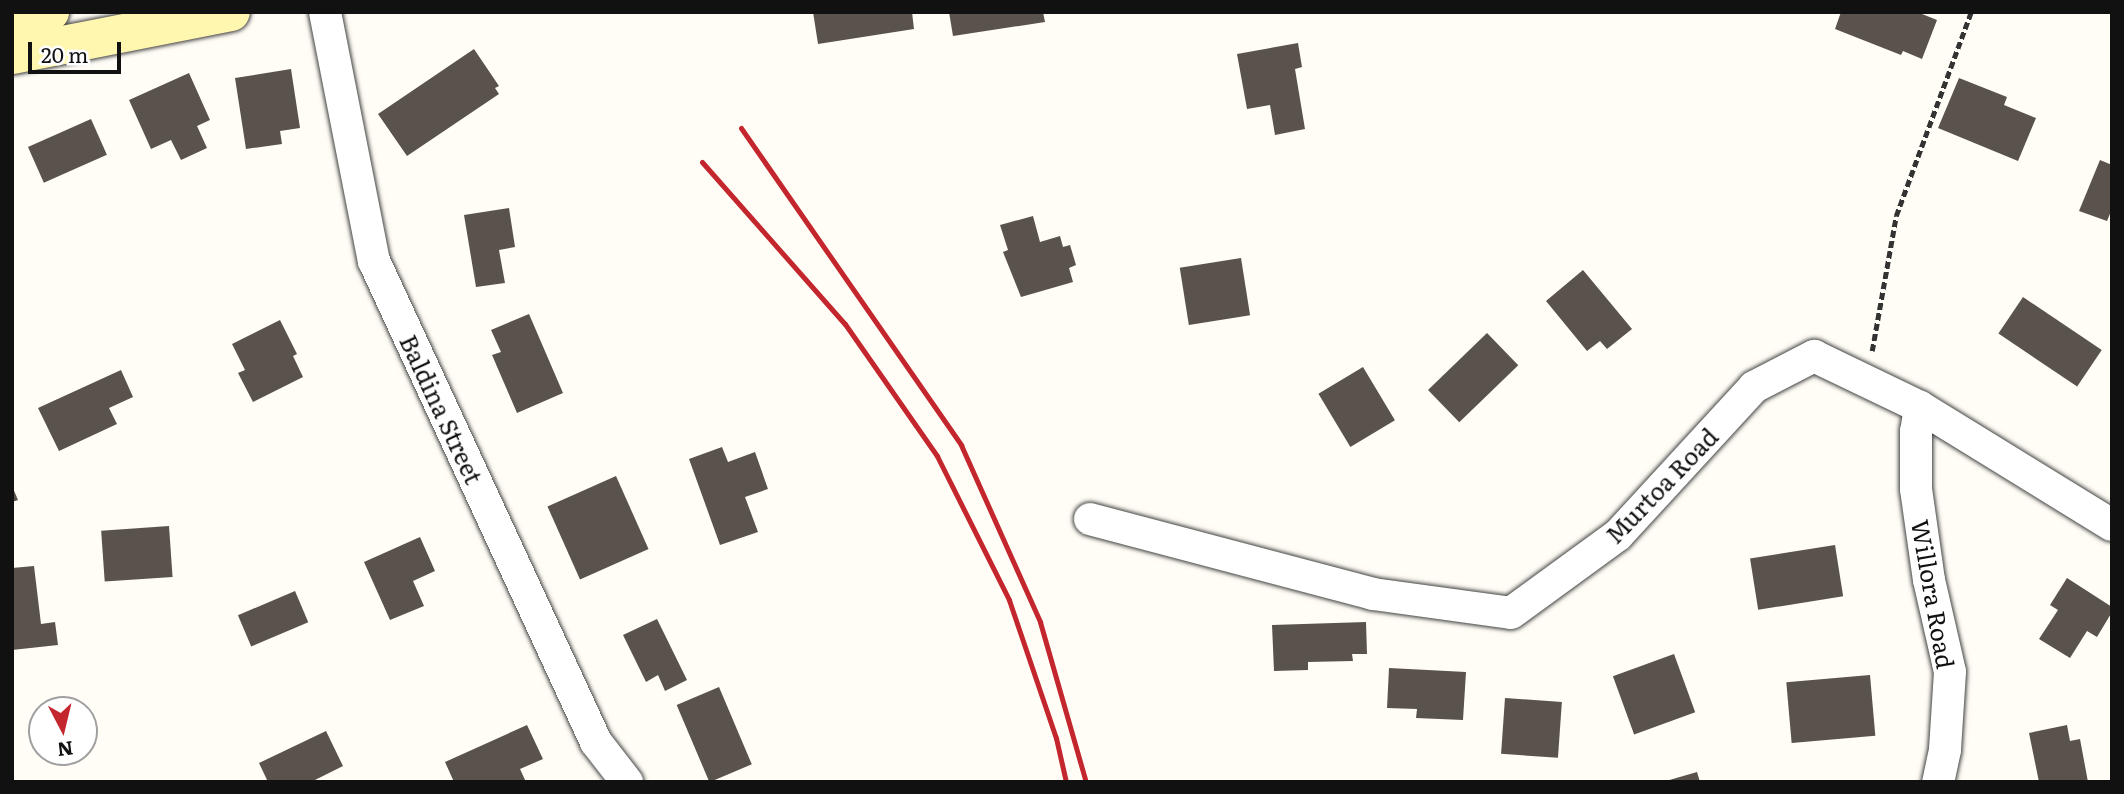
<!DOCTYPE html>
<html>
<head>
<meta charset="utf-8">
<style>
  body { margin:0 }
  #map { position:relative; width:2124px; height:794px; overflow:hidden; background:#fffdf5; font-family:Literata,serif }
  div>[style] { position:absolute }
  .building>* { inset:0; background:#5a524d; transform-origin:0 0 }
  .path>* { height:4.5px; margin-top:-2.25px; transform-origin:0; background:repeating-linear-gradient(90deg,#333 0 7px,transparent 0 10.5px) }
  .roads { filter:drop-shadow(0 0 2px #444) drop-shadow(0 0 2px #444) }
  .street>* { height:32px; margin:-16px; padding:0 16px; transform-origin:16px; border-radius:16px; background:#fff }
  .secondary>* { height:38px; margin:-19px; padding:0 19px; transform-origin:19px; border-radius:19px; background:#fff6b0 }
  .rail>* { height:5px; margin:-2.5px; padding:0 2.5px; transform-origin:2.5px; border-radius:2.5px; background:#c4262e }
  span { translate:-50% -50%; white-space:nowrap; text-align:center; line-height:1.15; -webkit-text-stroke:7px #fff; paint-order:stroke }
  .street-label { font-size:24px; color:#111 }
  .frame { position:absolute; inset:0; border:14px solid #111; pointer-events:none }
  .north { position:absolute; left:28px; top:696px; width:70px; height:70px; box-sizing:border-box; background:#fff; border:2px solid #a0a0a0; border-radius:50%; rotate:173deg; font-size:19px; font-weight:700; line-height:28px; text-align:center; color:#111 }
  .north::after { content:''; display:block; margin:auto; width:24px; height:32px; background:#c4262e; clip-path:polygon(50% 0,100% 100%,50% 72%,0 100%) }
  .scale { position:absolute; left:28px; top:42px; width:93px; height:32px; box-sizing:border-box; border:4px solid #111; border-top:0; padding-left:9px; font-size:21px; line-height:24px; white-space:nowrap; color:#111; -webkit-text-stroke:5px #fff; paint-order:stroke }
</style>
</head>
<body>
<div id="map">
  <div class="building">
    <div style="clip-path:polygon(813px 12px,912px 12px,914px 29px,818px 44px)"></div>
    <div style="clip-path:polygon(949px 12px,1043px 12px,1045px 22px,953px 36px)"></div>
    <div style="clip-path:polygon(1841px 12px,1917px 12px,1937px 20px,1922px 59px,1903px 51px,1901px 55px,1835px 29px)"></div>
    <div style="clip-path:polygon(1298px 43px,1302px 67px,1295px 69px,1305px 129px,1275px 135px,1270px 105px,1247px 109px,1237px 54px)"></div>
    <div style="clip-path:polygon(474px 49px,499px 86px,495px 88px,499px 94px,407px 156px,378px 114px)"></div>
    <div style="clip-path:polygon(291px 69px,300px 128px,280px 131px,282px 144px,246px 149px,235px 78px)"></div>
    <div style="clip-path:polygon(189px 73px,210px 120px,197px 126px,207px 148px,181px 160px,171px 140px,151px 149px,129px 100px)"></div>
    <div style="clip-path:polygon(1959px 78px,2007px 97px,2004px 105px,2036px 118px,2018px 161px,1938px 128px)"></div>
    <div style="left:91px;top:119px;width:39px;height:69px;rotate:66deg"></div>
    <div style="clip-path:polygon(2100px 160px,2112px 165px,2112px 209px,2107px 221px,2079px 211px)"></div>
    <div style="clip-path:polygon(509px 208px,515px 247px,499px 250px,505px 283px,476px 287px,464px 215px)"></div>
    <div style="clip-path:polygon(1033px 216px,1040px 242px,1060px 236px,1063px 247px,1070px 245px,1076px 265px,1069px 268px,1073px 282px,1021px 297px,1003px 252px,1008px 250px,1000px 225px)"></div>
    <div style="left:1241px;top:258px;width:58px;height:62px;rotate:81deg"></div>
    <div style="clip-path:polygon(1583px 270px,1632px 329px,1607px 349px,1600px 341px,1587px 351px,1546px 301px)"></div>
    <div style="left:2023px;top:297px;width:95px;height:44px;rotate:34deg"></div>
    <div style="clip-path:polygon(529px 314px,563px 393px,517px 413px,492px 355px,501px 352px,491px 330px)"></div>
    <div style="clip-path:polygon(280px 320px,297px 354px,293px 356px,303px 377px,253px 402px,238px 373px,245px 370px,232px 344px)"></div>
    <div style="left:1487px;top:333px;width:45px;height:82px;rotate:46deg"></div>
    <div style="left:1363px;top:367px;width:62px;height:52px;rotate:59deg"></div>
    <div style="clip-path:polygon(121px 370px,133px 397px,109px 408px,117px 424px,59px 451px,38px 408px)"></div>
    <div style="clip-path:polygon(722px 447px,728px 462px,755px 452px,768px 489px,745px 497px,758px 532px,720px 545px,689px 459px)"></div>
    <div style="left:616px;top:476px;width:80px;height:75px;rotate:66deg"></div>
    <div style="clip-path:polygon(12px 486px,18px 500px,12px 502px)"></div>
    <div style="left:169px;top:526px;width:51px;height:68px;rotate:86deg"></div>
    <div style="clip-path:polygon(420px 537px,435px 571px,413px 581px,424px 606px,390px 620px,364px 562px)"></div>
    <div style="left:1835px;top:545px;width:52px;height:86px;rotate:81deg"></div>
    <div style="clip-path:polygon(34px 566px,41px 624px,55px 622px,58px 645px,12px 650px,12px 568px)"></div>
    <div style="clip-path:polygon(2067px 578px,2112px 607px,2112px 612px,2097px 637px,2087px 631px,2070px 658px,2039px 639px,2058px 610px,2050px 605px)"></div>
    <div style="left:295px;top:591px;width:34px;height:62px;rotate:67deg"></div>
    <div style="clip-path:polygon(657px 619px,687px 680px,665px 691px,658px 675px,646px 682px,623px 635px)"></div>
    <div style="clip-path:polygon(1366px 622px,1367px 654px,1352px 654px,1353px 661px,1308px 662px,1308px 670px,1274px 671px,1272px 625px)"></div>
    <div style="left:1674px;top:654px;width:62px;height:65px;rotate:70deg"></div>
    <div style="clip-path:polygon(1389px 668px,1466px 672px,1463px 720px,1416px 718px,1417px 709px,1387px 708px)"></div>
    <div style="left:1870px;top:675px;width:61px;height:84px;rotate:85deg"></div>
    <div style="left:719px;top:687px;width:84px;height:46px;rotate:67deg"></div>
    <div style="left:1505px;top:698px;width:57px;height:56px;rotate:4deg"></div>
    <div style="clip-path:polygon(527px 725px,543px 759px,520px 769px,526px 782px,454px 782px,445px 762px)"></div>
    <div style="clip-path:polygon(2067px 725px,2070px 741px,2080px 739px,2088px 782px,2039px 782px,2029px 733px)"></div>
    <div style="clip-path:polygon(326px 731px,343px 766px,311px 782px,268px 782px,259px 763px)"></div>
    <div style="clip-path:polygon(1697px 772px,1700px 782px,1666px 782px,1666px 781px)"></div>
  </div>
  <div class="path">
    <div style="left:1872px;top:351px;width:137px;rotate:-79.9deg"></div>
    <div style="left:1896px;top:216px;width:217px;rotate:-69.8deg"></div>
  </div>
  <div class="roads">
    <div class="street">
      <div style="left:325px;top:12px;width:254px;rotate:78.9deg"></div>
      <div style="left:374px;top:261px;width:530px;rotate:65.22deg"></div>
      <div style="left:596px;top:742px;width:51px;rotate:52.2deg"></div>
      <div style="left:1920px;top:407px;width:24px;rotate:99deg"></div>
      <div style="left:1916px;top:431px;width:58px;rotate:90deg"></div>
      <div style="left:1916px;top:489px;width:92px;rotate:81.9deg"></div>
      <div style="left:1929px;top:580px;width:94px;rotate:77.1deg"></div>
      <div style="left:1950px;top:672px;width:78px;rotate:93.7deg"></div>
      <div style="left:1945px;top:750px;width:33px;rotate:102deg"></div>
      <div style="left:1090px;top:519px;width:293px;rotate:14.8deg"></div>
      <div style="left:1373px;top:594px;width:139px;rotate:7.8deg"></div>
      <div style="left:1511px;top:613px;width:132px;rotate:-36.1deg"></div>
      <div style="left:1618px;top:535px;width:201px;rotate:-47.4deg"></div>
      <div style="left:1754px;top:387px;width:68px;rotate:-27.3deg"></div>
      <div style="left:1814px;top:356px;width:118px;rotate:25.7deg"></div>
      <div style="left:1920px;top:407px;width:225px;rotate:31.6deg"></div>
    </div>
    <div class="secondary">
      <div style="left:12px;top:20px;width:39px;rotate:-12deg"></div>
      <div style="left:12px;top:55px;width:223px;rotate:-11.1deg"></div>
    </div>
  </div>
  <div class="rail">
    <div style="left:741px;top:128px;width:386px;rotate:55.2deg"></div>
    <div style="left:961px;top:445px;width:194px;rotate:65.9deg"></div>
    <div style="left:1040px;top:622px;width:166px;rotate:74deg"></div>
    <div style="left:702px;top:162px;width:216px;rotate:48.6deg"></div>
    <div style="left:845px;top:324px;width:161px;rotate:55.1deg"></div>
    <div style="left:937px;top:456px;width:161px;rotate:63.4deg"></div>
    <div style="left:1009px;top:600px;width:146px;rotate:71.2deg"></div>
    <div style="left:1056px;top:738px;width:45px;rotate:77.2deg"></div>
  </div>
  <div class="street-label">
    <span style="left:442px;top:409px;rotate:65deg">Baldina Street</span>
    <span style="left:1661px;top:485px;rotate:-46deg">Murtoa Road</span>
    <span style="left:1934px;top:594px;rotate:80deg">Willora Road</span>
  </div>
  <div class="frame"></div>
  <div class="north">N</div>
  <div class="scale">20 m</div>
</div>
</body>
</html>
